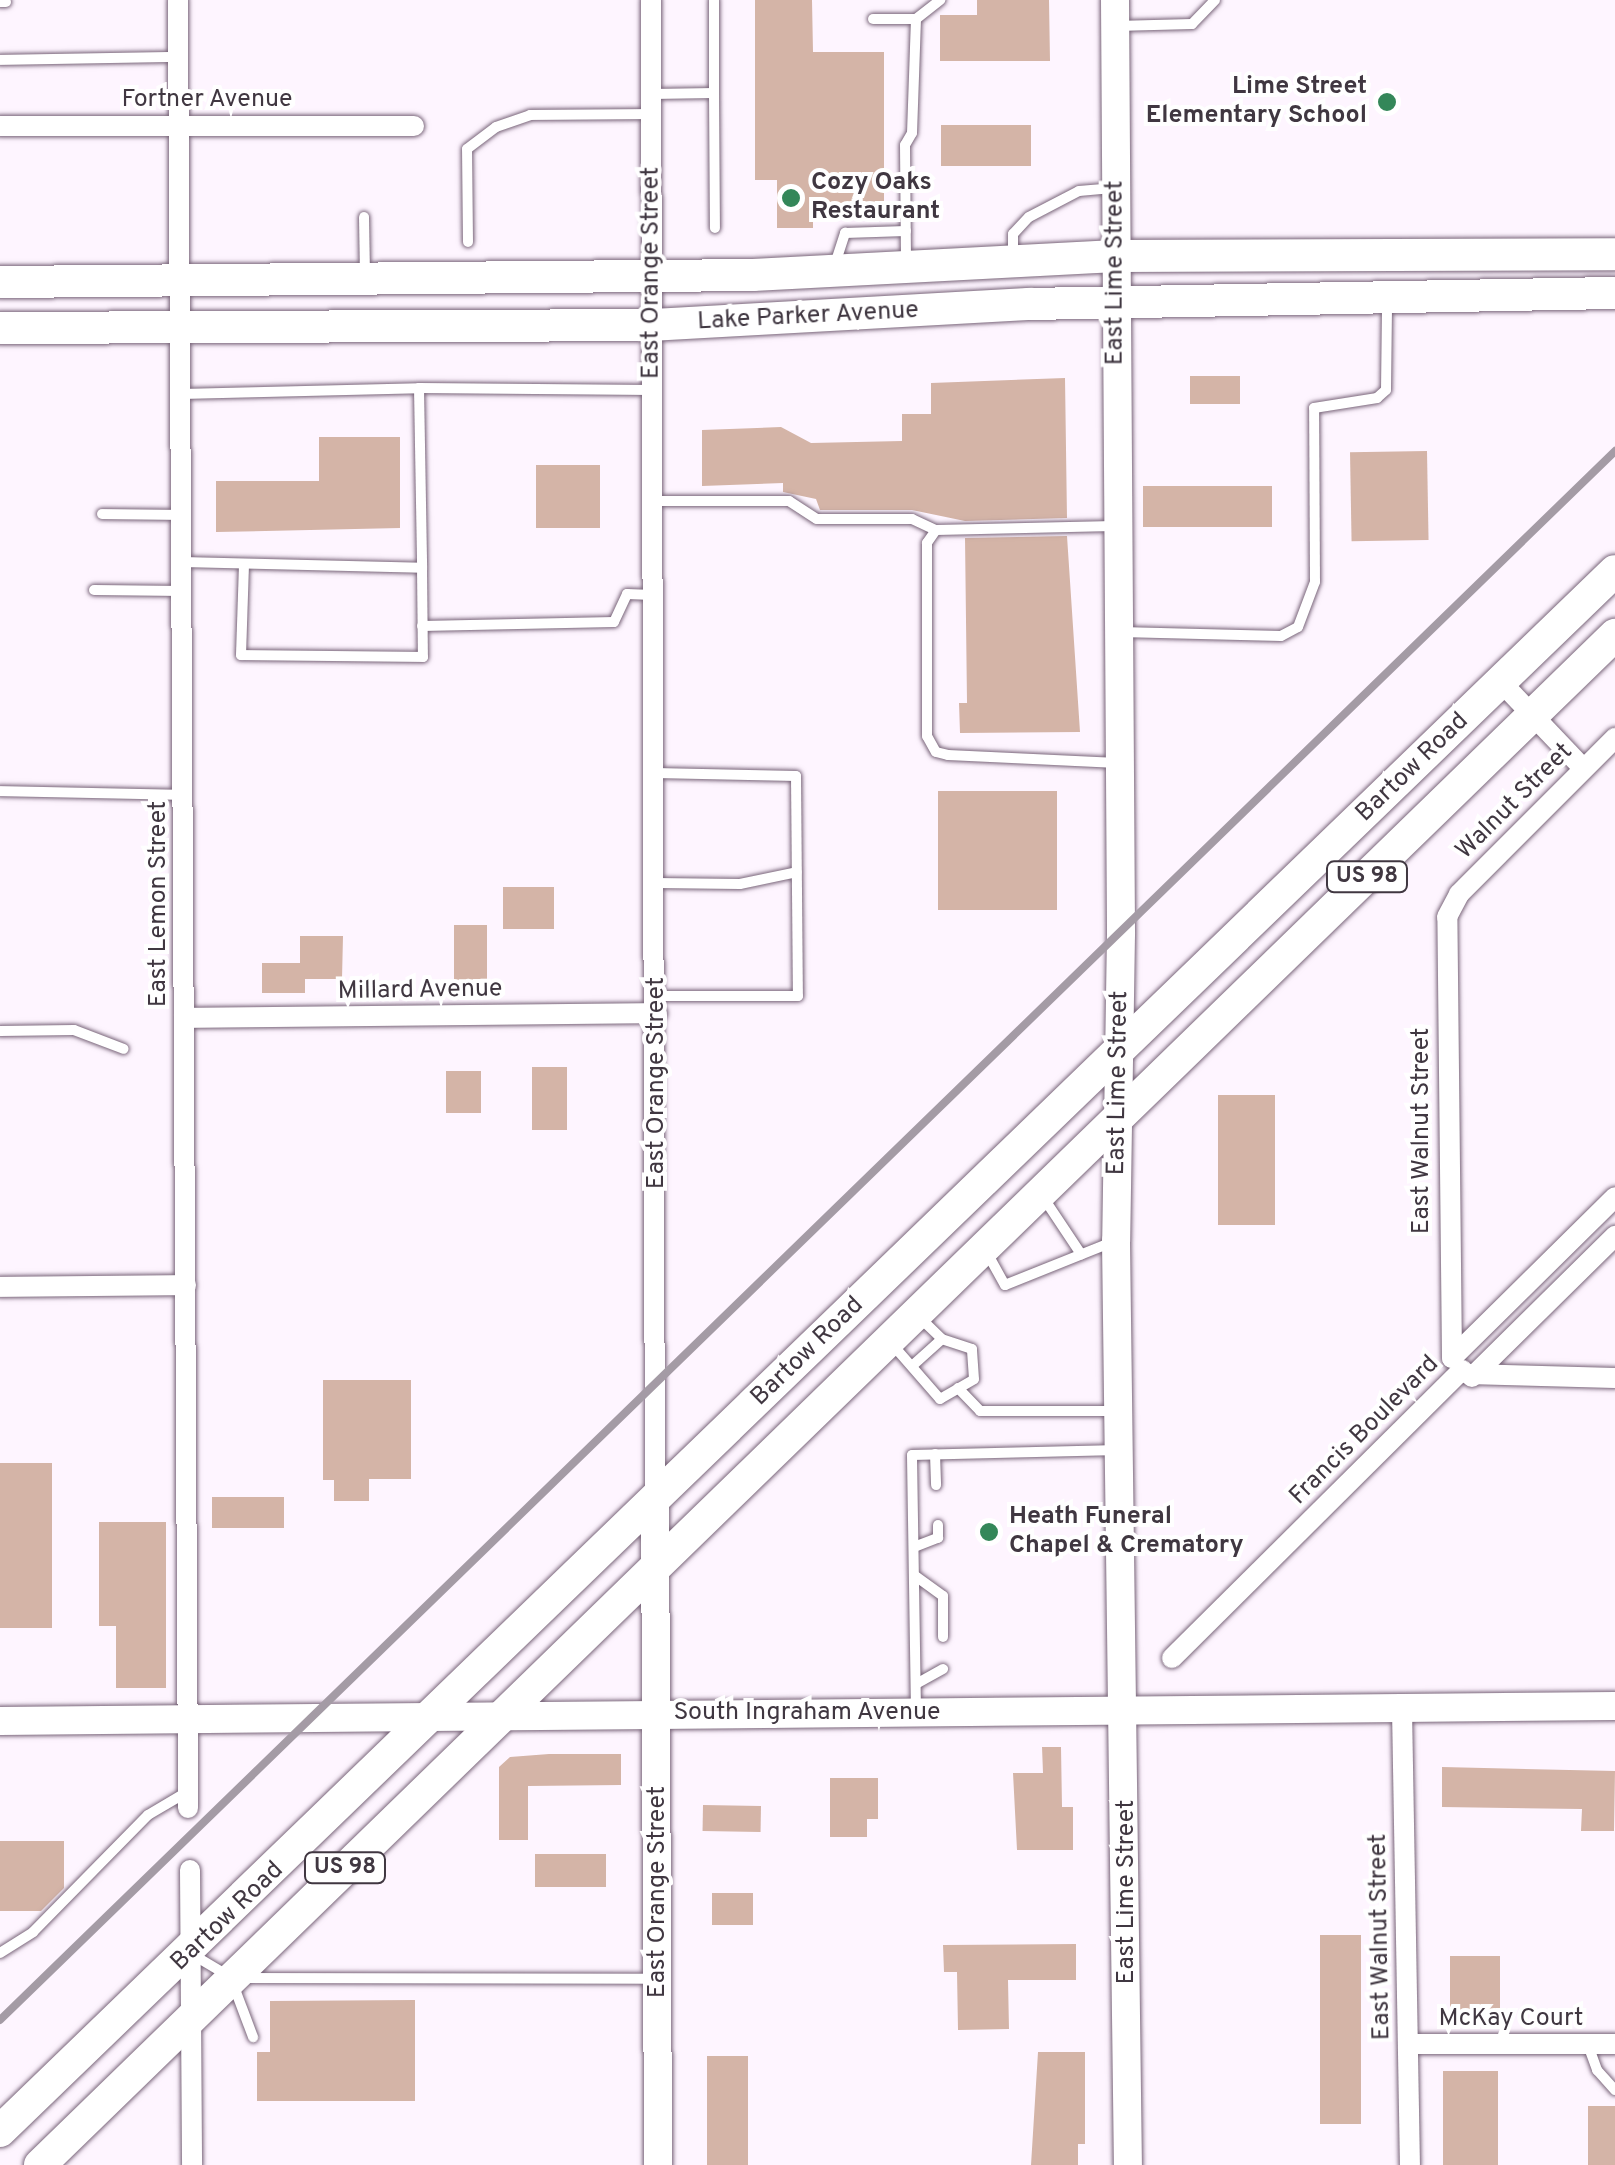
<!DOCTYPE html>
<html>
<head>
<meta charset="utf-8">
<style>
  body { margin:0 }
  #map { position:relative; width:1615px; height:2165px; overflow:hidden; background:#fef5ff; font-family:Overpass,sans-serif }
  div>[style] { position:absolute }
  .building>* { inset:0; background:#d4b4a7; transform-origin:0 0 }
  .roads { filter:drop-shadow(0 0 2px #79657a) drop-shadow(0 0 2px #79657a) }
  .lane>* { height:10px; margin:-5px; padding:0 5px; transform-origin:5px; border-radius:5px; background:#fff }
  .street>* { height:20px; margin:-10px; padding:0 10px; transform-origin:10px; border-radius:10px; background:#fff }
  .secondary>* { height:28px; margin:-14px; padding:0 14px; transform-origin:14px; border-radius:14px; background:#fff }
  .primary>* { height:32px; margin:-16px; padding:0 16px; transform-origin:16px; border-radius:16px; background:#fff }
  .rail>* { height:8px; margin:-4px; padding:0 4px; transform-origin:4px; border-radius:4px; background:#a49ba5 }
  .dots>* { width:28px; height:28px; translate:-50% -50%; box-sizing:border-box; border:5px solid #fff; border-radius:50% }
  span { translate:-50% -50%; white-space:nowrap; text-align:center; line-height:1.15; -webkit-text-stroke:8px #fff; paint-order:stroke }
  .shield-label span { padding:2px 8px; background:#fff; border:2px solid; border-radius:8px; -webkit-text-stroke-width:0 }
  .shield-label { font-size:22px; color:#403741; font-weight:700 }
  .poi-label { font-size:25px; color:#403741; font-weight:700 }
  .right { translate:-100% -50%; text-align:right }
  .left { translate:0 -50%; text-align:left }
  .street-label { font-size:25px; color:#403741 }
</style>
</head>
<body>
<div id="map">
  <div class="building">
    <div style="clip-path:polygon(755px 0,812px 0,813px 52px,884px 52px,884px 207px,813px 206px,813px 228px,777px 228px,777px 180px,755px 180px)"></div>
    <div style="clip-path:polygon(977px 0,1049px 0,1050px 61px,940px 61px,940px 15px,977px 15px)"></div>
    <div style="left:1031px;top:125px;width:41px;height:90px;rotate:90deg"></div>
    <div style="left:1190px;top:376px;width:50px;height:28px"></div>
    <div style="clip-path:polygon(1065px 378px,1067px 518px,965px 521px,912px 510px,820px 510px,816px 499px,783px 492px,783px 483px,702px 486px,702px 430px,781px 427px,811px 443px,902px 441px,902px 414px,931px 414px,931px 383px)"></div>
    <div style="clip-path:polygon(319px 437px,400px 437px,400px 528px,216px 532px,216px 481px,319px 481px)"></div>
    <div style="left:1427px;top:451px;width:89px;height:77px;rotate:89deg"></div>
    <div style="left:600px;top:465px;width:63px;height:64px;rotate:90deg"></div>
    <div style="left:1143px;top:486px;width:129px;height:41px"></div>
    <div style="clip-path:polygon(1067px 536px,1080px 732px,960px 733px,959px 703px,967px 703px,965px 538px)"></div>
    <div style="left:938px;top:791px;width:119px;height:119px"></div>
    <div style="left:503px;top:887px;width:51px;height:42px"></div>
    <div style="left:487px;top:925px;width:58px;height:33px;rotate:90deg"></div>
    <div style="clip-path:polygon(300px 936px,343px 936px,342px 979px,305px 979px,305px 993px,262px 993px,262px 963px,300px 963px)"></div>
    <div style="left:532px;top:1067px;width:35px;height:63px"></div>
    <div style="left:446px;top:1071px;width:35px;height:42px"></div>
    <div style="left:1218px;top:1095px;width:57px;height:130px"></div>
    <div style="clip-path:polygon(323px 1380px,411px 1380px,411px 1479px,369px 1479px,369px 1501px,334px 1501px,334px 1480px,323px 1480px)"></div>
    <div style="left:0;top:1463px;width:52px;height:165px"></div>
    <div style="left:212px;top:1497px;width:72px;height:31px"></div>
    <div style="clip-path:polygon(99px 1522px,166px 1522px,166px 1688px,116px 1688px,116px 1626px,99px 1626px)"></div>
    <div style="clip-path:polygon(1042px 1747px,1061px 1747px,1062px 1807px,1073px 1807px,1073px 1850px,1017px 1850px,1013px 1773px,1043px 1773px)"></div>
    <div style="clip-path:polygon(549px 1754px,621px 1754px,621px 1785px,528px 1786px,528px 1840px,499px 1840px,499px 1767px,510px 1757px)"></div>
    <div style="clip-path:polygon(1442px 1767px,1615px 1771px,1614px 1831px,1581px 1831px,1582px 1809px,1442px 1807px)"></div>
    <div style="clip-path:polygon(830px 1778px,878px 1778px,878px 1819px,867px 1819px,867px 1837px,830px 1837px)"></div>
    <div style="left:703px;top:1805px;width:58px;height:26px;rotate:1deg"></div>
    <div style="clip-path:polygon(0 1841px,64px 1841px,64px 1888px,41px 1911px,0 1911px)"></div>
    <div style="left:535px;top:1854px;width:71px;height:33px"></div>
    <div style="left:712px;top:1893px;width:41px;height:32px"></div>
    <div style="left:1320px;top:1935px;width:41px;height:189px"></div>
    <div style="clip-path:polygon(1076px 1944px,1076px 1980px,1008px 1980px,1009px 2029px,958px 2030px,957px 1972px,944px 1972px,943px 1945px)"></div>
    <div style="left:1450px;top:1956px;width:50px;height:58px"></div>
    <div style="clip-path:polygon(415px 2000px,415px 2101px,257px 2101px,257px 2052px,270px 2052px,270px 2001px)"></div>
    <div style="clip-path:polygon(1038px 2052px,1085px 2052px,1085px 2144px,1078px 2144px,1078px 2165px,1031px 2165px)"></div>
    <div style="left:707px;top:2056px;width:41px;height:109px"></div>
    <div style="left:1443px;top:2071px;width:55px;height:94px"></div>
    <div style="left:1588px;top:2106px;width:27px;height:59px"></div>
  </div>
  <div class="roads">
    <div class="lane">
      <div style="left:714px;top:0;width:93px;rotate:90deg"></div>
      <div style="left:0;top:2px;width:6px"></div>
      <div style="left:873px;top:19px;width:43px"></div>
      <div style="left:916px;top:19px;width:114px;rotate:92deg"></div>
      <div style="left:912px;top:133px;width:14px;rotate:120deg"></div>
      <div style="left:905px;top:145px;width:119px;rotate:89.5deg"></div>
      <div style="left:916px;top:19px;width:31px;rotate:-38deg"></div>
      <div style="left:1116px;top:26px;width:76px;rotate:-1.5deg"></div>
      <div style="left:1192px;top:24px;width:33px;rotate:-46deg"></div>
      <div style="left:0;top:60px;width:178px;rotate:-1deg"></div>
      <div style="left:652px;top:94px;width:62px;rotate:-0.9deg"></div>
      <div style="left:714px;top:93px;width:135px;rotate:89.6deg"></div>
      <div style="left:364px;top:217px;width:56px;rotate:89deg"></div>
      <div style="left:468px;top:242px;width:93px;rotate:-90.6deg"></div>
      <div style="left:467px;top:149px;width:36px;rotate:-37deg"></div>
      <div style="left:496px;top:127px;width:36px;rotate:-19deg"></div>
      <div style="left:530px;top:115px;width:121px;rotate:-0.5deg"></div>
      <div style="left:1013px;top:256px;width:22px;rotate:-90deg"></div>
      <div style="left:1013px;top:234px;width:23px;rotate:-47deg"></div>
      <div style="left:1029px;top:217px;width:56px;rotate:-27.5deg"></div>
      <div style="left:1079px;top:191px;width:36px;rotate:-5deg"></div>
      <div style="left:835px;top:264px;width:33px;rotate:-72deg"></div>
      <div style="left:845px;top:233px;width:61px;rotate:-1.9deg"></div>
      <div style="left:419px;top:388px;width:233px;rotate:0.5deg"></div>
      <div style="left:181px;top:394px;width:238px;rotate:-1.4deg"></div>
      <div style="left:419px;top:388px;width:180px;rotate:89deg"></div>
      <div style="left:653px;top:501px;width:136px"></div>
      <div style="left:789px;top:501px;width:33px;rotate:33deg"></div>
      <div style="left:817px;top:519px;width:95px"></div>
      <div style="left:912px;top:519px;width:26px;rotate:25deg"></div>
      <div style="left:102px;top:514px;width:79px;rotate:0.7deg"></div>
      <div style="left:1114px;top:526px;width:178px;rotate:178.7deg"></div>
      <div style="left:936px;top:530px;width:16px;rotate:125deg"></div>
      <div style="left:927px;top:543px;width:193px;rotate:90deg"></div>
      <div style="left:927px;top:736px;width:18px;rotate:61deg"></div>
      <div style="left:936px;top:752px;width:12px;rotate:14deg"></div>
      <div style="left:948px;top:755px;width:170px;rotate:2.7deg"></div>
      <div style="left:182px;top:562px;width:240px;rotate:1.4deg"></div>
      <div style="left:422px;top:568px;width:89px;rotate:89.4deg"></div>
      <div style="left:423px;top:657px;width:182px;rotate:-179.4deg"></div>
      <div style="left:241px;top:655px;width:91px;rotate:-88.1deg"></div>
      <div style="left:94px;top:590px;width:88px;rotate:0.7deg"></div>
      <div style="left:422px;top:626px;width:192px;rotate:-1.2deg"></div>
      <div style="left:614px;top:622px;width:31px;rotate:-65deg"></div>
      <div style="left:627px;top:594px;width:26px;rotate:2deg"></div>
      <div style="left:1120px;top:632px;width:161px;rotate:1.4deg"></div>
      <div style="left:1281px;top:636px;width:19px;rotate:-28deg"></div>
      <div style="left:1298px;top:627px;width:48px;rotate:-69.3deg"></div>
      <div style="left:1315px;top:582px;width:174px;rotate:-90.3deg"></div>
      <div style="left:1314px;top:408px;width:64px;rotate:-9deg"></div>
      <div style="left:1377px;top:398px;width:12px;rotate:-42deg"></div>
      <div style="left:1386px;top:390px;width:87px;rotate:-89.3deg"></div>
      <div style="left:655px;top:773px;width:141px;rotate:1.2deg"></div>
      <div style="left:796px;top:776px;width:220px;rotate:89.5deg"></div>
      <div style="left:798px;top:996px;width:142px;rotate:180deg"></div>
      <div style="left:0;top:791px;width:184px;rotate:1.2deg"></div>
      <div style="left:656px;top:883px;width:84px;rotate:0.7deg"></div>
      <div style="left:740px;top:884px;width:58px;rotate:-11.9deg"></div>
      <div style="left:0;top:1031px;width:74px;rotate:-0.8deg"></div>
      <div style="left:74px;top:1030px;width:53px;rotate:20.8deg"></div>
      <div style="left:1043px;top:1197px;width:69px;rotate:56.3deg"></div>
      <div style="left:986px;top:1251px;width:39px;rotate:61deg"></div>
      <div style="left:1005px;top:1285px;width:118px;rotate:-21.8deg"></div>
      <div style="left:892px;top:1344px;width:73px;rotate:48.9deg"></div>
      <div style="left:940px;top:1399px;width:39px;rotate:-30deg"></div>
      <div style="left:974px;top:1379px;width:30px;rotate:-94deg"></div>
      <div style="left:972px;top:1349px;width:32px;rotate:-162deg"></div>
      <div style="left:942px;top:1339px;width:33px;rotate:-136deg"></div>
      <div style="left:912px;top:1366px;width:40px;rotate:-42deg"></div>
      <div style="left:958px;top:1388px;width:32px;rotate:46deg"></div>
      <div style="left:980px;top:1411px;width:138px"></div>
      <div style="left:935px;top:1454px;width:31px;rotate:88deg"></div>
      <div style="left:914px;top:1547px;width:26px;rotate:-21deg"></div>
      <div style="left:938px;top:1538px;width:13px;rotate:-90deg"></div>
      <div style="left:914px;top:1575px;width:36px;rotate:36deg"></div>
      <div style="left:943px;top:1596px;width:41px;rotate:90deg"></div>
      <div style="left:916px;top:1684px;width:31px;rotate:-29deg"></div>
      <div style="left:916px;top:1711px;width:256px;rotate:-90.9deg"></div>
      <div style="left:912px;top:1455px;width:207px;rotate:-1.4deg"></div>
      <div style="left:0;top:1953px;width:39px;rotate:-32deg"></div>
      <div style="left:33px;top:1932px;width:164px;rotate:-45.5deg"></div>
      <div style="left:148px;top:1815px;width:45px;rotate:-30.5deg"></div>
      <div style="left:190px;top:1953px;width:43px;rotate:30.7deg"></div>
      <div style="left:243px;top:1978px;width:413px;rotate:0.1deg"></div>
      <div style="left:233px;top:1984px;width:57px;rotate:69.3deg"></div>
      <div style="left:1588px;top:2045px;width:27px;rotate:70deg"></div>
      <div style="left:1597px;top:2070px;width:27px;rotate:48deg"></div>
    </div>
    <div class="street">
      <div style="left:178px;top:0;width:1808px;rotate:89.68deg"></div>
      <div style="left:651px;top:0;width:1499px;rotate:89.85deg"></div>
      <div style="left:0;top:126px;width:414px"></div>
      <div style="left:1501px;top:682px;width:119px;rotate:46.4deg"></div>
      <div style="left:184px;top:1018px;width:473px;rotate:-0.6deg"></div>
      <div style="left:0;top:1287px;width:186px;rotate:-0.6deg"></div>
      <div style="left:1452px;top:1358px;width:441px;rotate:-90.6deg"></div>
      <div style="left:1447px;top:917px;width:26px;rotate:-62deg"></div>
      <div style="left:1459px;top:894px;width:221px;rotate:-45deg"></div>
      <div style="left:1452px;top:1358px;width:229px;rotate:-44.6deg"></div>
      <div style="left:1468px;top:1374px;width:147px;rotate:1.6deg"></div>
      <div style="left:1472px;top:1377px;width:201px;rotate:-44.6deg"></div>
      <div style="left:1172px;top:1658px;width:409px;rotate:-44.8deg"></div>
      <div style="left:1402px;top:1709px;width:456px;rotate:89deg"></div>
      <div style="left:190px;top:1870px;width:295px;rotate:89.6deg"></div>
      <div style="left:1408px;top:2044px;width:207px"></div>
    </div>
    <div class="secondary">
      <div style="left:1115px;top:0;width:934px;rotate:89.63deg"></div>
      <div style="left:1121px;top:934px;width:307px;rotate:90.9deg"></div>
      <div style="left:1116px;top:1241px;width:924px;rotate:89.26deg"></div>
      <div style="left:655px;top:1499px;width:666px;rotate:89.74deg"></div>
      <div style="left:0;top:1721px;width:1615px;rotate:-0.53deg"></div>
    </div>
    <div class="primary">
      <div style="left:0;top:282px;width:753px;rotate:-0.53deg"></div>
      <div style="left:753px;top:275px;width:363px;rotate:-3deg"></div>
      <div style="left:1116px;top:256px;width:499px;rotate:-0.2deg"></div>
      <div style="left:0;top:328px;width:652px;rotate:-0.26deg"></div>
      <div style="left:652px;top:325px;width:378px;rotate:-3.2deg"></div>
      <div style="left:1029px;top:304px;width:586px;rotate:-1.08deg"></div>
      <div style="left:0;top:2131px;width:2245px;rotate:-44.01deg"></div>
      <div style="left:40px;top:2165px;width:2196px;rotate:-44.17deg"></div>
    </div>
  </div>
  <div class="rail">
    <div style="left:0;top:2020px;width:2252px;rotate:-44.17deg"></div>
  </div>
  <div class="dots">
    <div style="left:1387px;top:102px;background:#348759"></div>
    <div style="left:791px;top:198px;background:#348759"></div>
    <div style="left:989px;top:1532px;background:#348759"></div>
  </div>
  <div class="shield-label">
    <span style="left:1367px;top:877px">US 98</span>
    <span style="left:345px;top:1868px">US 98</span>
  </div>
  <div class="poi-label">
    <span class="right" style="left:1367px;top:102px">Lime Street<br>Elementary School</span>
    <span class="left" style="left:811px;top:198px">Cozy Oaks<br>Restaurant</span>
    <span class="left" style="left:1009px;top:1532px">Heath Funeral<br>Chapel &amp; Crematory</span>
  </div>
  <div class="street-label">
    <span style="left:207px;top:100px">Fortner Avenue</span>
    <span style="left:652px;top:273px;rotate:-90deg">East Orange Street</span>
    <span style="left:1116px;top:273px;rotate:-90deg">East Lime Street</span>
    <span style="left:808px;top:317px;rotate:-3deg">Lake Parker Avenue</span>
    <span style="left:1413px;top:768px;rotate:-44deg">Bartow Road</span>
    <span style="left:1515px;top:802px;rotate:-45deg">Walnut Street</span>
    <span style="left:159px;top:904px;rotate:-90deg">East Lemon Street</span>
    <span style="left:420px;top:991px;rotate:-1deg">Millard Avenue</span>
    <span style="left:657px;top:1083px;rotate:-90deg">East Orange Street</span>
    <span style="left:1119px;top:1083px;rotate:-89deg">East Lime Street</span>
    <span style="left:1422px;top:1131px;rotate:-90deg">East Walnut Street</span>
    <span style="left:808px;top:1352px;rotate:-44deg">Bartow Road</span>
    <span style="left:1365px;top:1431px;rotate:-45deg">Francis Boulevard</span>
    <span style="left:807px;top:1713px">South Ingraham Avenue</span>
    <span style="left:658px;top:1892px;rotate:-90deg">East Orange Street</span>
    <span style="left:1127px;top:1892px;rotate:-90deg">East Lime Street</span>
    <span style="left:228px;top:1917px;rotate:-44deg">Bartow Road</span>
    <span style="left:1381px;top:1937px;rotate:-91deg">East Walnut Street</span>
    <span style="left:1511px;top:2019px">McKay Court</span>
  </div>
</div>
</body>
</html>
